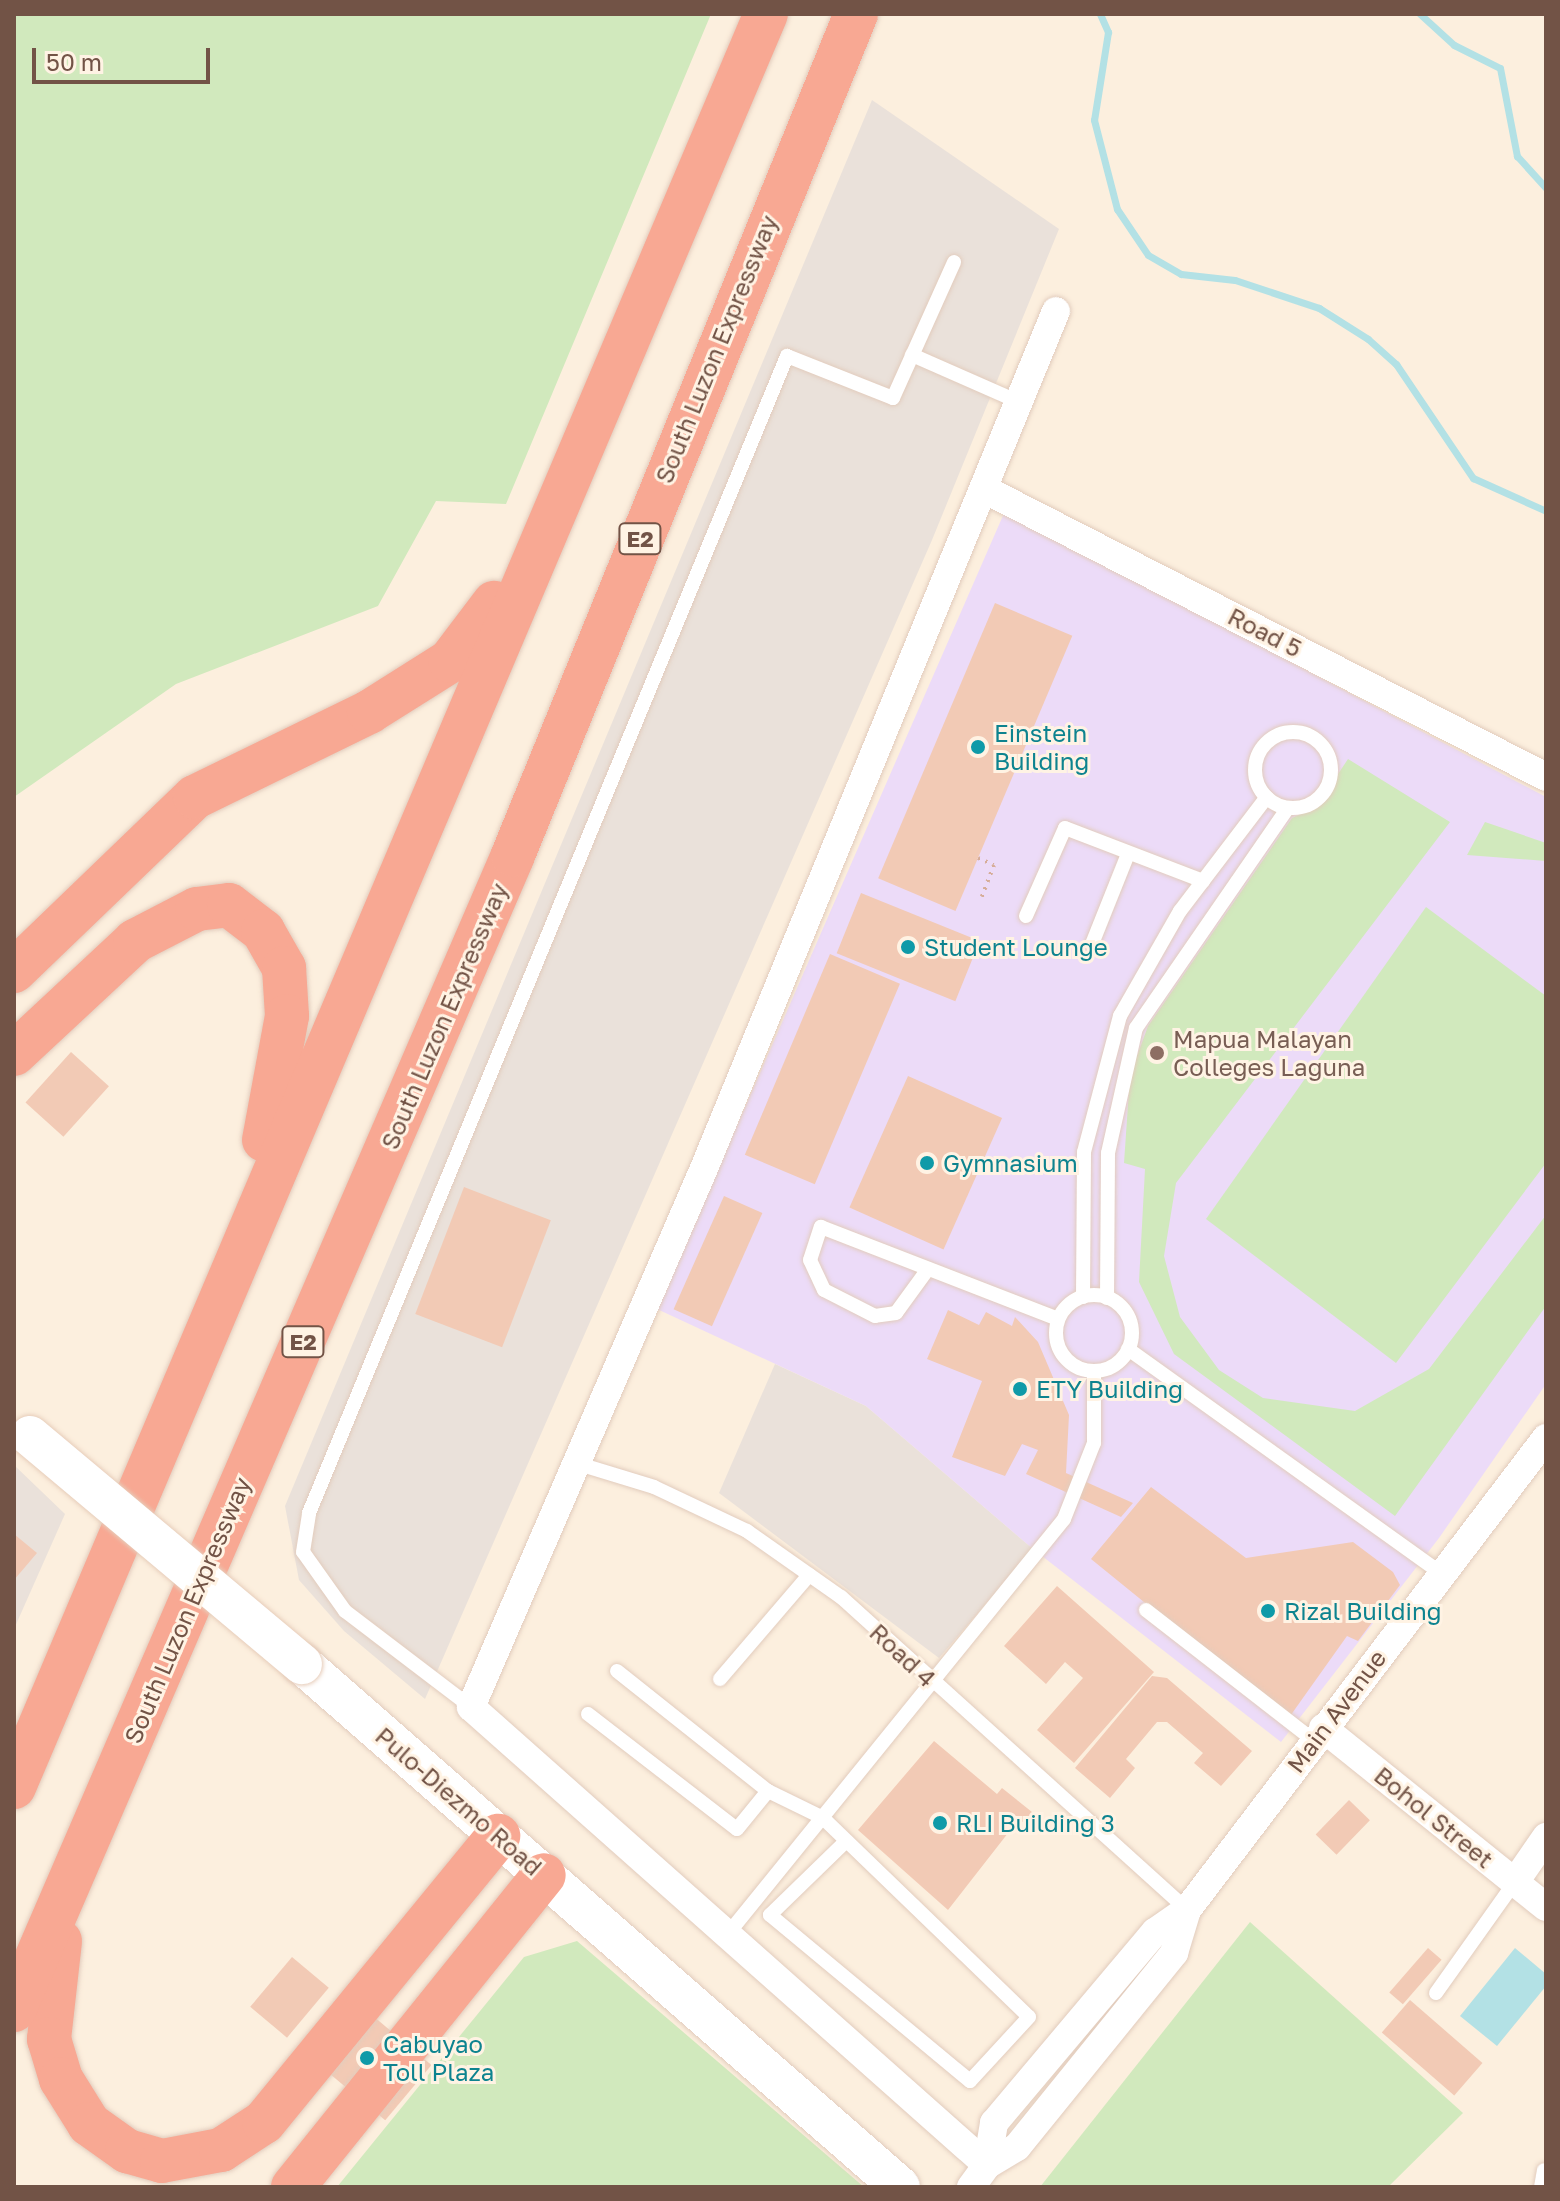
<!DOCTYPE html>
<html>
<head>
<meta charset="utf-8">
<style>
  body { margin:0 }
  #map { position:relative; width:1560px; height:2201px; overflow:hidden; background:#fcefde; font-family:"Golos Text",sans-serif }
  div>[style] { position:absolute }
  .industrial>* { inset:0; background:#eae1da }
  .education>* { inset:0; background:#ecdbf8 }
  .green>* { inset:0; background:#d1e9bd }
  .water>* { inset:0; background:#b3e1e5 }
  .stream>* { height:7px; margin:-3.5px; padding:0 3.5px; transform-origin:3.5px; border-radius:3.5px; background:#b3e1e5 }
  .building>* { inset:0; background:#f2cab5; transform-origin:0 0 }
  .path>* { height:4px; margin-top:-2px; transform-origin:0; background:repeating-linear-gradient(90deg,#d6ad99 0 2px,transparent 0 8px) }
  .roads { filter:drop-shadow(0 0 2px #e2ccbd) drop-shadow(0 0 2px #e2ccbd) }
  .lane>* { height:14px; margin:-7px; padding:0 7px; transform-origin:7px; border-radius:7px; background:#fff }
  .lane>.ring { margin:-7px; padding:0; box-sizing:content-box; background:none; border:14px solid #fff; border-radius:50% }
  .street>* { height:28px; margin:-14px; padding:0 14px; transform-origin:14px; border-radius:14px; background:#fff }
  .secondary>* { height:40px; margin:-20px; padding:0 20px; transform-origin:20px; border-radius:20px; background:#fff }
  .highway>* { height:44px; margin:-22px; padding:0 22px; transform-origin:22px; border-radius:22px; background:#f8a893 }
  .bridges { filter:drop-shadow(0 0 2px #e7cdba) drop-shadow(0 0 2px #e7cdba) }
  .secondary-bridge>* { height:40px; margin:-20px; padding:0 20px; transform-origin:20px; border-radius:20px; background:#fff }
  .dots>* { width:22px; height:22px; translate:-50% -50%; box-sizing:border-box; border:4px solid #fff3e4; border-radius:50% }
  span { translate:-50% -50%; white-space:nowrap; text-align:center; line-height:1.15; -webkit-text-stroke:6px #fff3e4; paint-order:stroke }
  .shield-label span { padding:2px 6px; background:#fff3e4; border:2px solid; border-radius:6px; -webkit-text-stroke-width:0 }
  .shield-label { font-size:22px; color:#725346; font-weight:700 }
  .street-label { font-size:24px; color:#725346 }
  .culture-label { font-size:24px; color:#0d838f }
  .left { translate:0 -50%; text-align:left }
  .education-label { font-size:24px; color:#785e54 }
  .frame { position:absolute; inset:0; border:16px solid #725346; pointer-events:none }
  .scale { position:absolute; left:32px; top:48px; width:178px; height:36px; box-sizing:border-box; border:4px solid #725346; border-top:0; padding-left:10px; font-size:24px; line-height:28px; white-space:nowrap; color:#725346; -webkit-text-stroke:6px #fff3e4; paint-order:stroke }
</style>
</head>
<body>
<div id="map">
  <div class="industrial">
    <div style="clip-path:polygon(872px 100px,1059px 229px,932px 540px,425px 1699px,344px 1631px,299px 1580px,285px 1506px)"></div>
    <div style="clip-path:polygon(775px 1364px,866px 1406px,1033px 1549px,939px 1658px,719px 1493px)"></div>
    <div style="clip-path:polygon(14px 1465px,65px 1514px,14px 1629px)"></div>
  </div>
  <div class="education">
    <div style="clip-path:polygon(1005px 511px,1546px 797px,1546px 1384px,1439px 1538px,1281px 1742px,1033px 1549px,866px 1406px,657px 1309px)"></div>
  </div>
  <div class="green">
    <div style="clip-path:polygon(14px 14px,711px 14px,506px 504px,436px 501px,378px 606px,176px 684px,14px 797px)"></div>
    <div style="clip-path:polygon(1348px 759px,1450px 822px,1176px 1183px,1164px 1256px,1180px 1317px,1219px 1370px,1263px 1398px,1355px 1411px,1429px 1369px,1546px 1215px,1546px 1306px,1395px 1516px,1174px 1354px,1139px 1282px,1145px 1169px,1124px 1163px,1130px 1075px,1148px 1026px,1292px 818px,1316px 807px)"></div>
    <div style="clip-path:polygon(1485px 822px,1546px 843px,1546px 861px,1467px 855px)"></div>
    <div style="clip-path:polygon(1426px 907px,1546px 996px,1546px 1163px,1396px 1363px,1206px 1219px)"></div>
    <div style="clip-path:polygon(1250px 1922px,1463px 2113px,1388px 2187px,1040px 2187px)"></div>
    <div style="clip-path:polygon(577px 1941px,864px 2187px,337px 2187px,524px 1957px)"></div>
  </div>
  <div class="water">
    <div style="clip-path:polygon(1515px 1948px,1546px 1974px,1546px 1986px,1497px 2046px,1460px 2016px)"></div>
  </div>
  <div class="stream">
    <div style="left:1100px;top:14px;width:20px;rotate:66deg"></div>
    <div style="left:1108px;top:32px;width:89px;rotate:99deg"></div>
    <div style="left:1094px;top:120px;width:92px;rotate:75.5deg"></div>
    <div style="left:1117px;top:209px;width:55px;rotate:56deg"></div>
    <div style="left:1148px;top:255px;width:38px;rotate:30deg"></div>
    <div style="left:1181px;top:274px;width:54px;rotate:6.3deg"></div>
    <div style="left:1235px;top:280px;width:89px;rotate:18.4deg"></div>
    <div style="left:1319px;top:308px;width:58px;rotate:32.3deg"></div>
    <div style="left:1368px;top:339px;width:38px;rotate:42deg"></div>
    <div style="left:1396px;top:364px;width:138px;rotate:56deg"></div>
    <div style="left:1473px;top:478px;width:80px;rotate:24.3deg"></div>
    <div style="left:1420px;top:14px;width:46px;rotate:42.4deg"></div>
    <div style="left:1454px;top:45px;width:51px;rotate:26.6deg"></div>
    <div style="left:1500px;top:68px;width:90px;rotate:79.1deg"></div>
    <div style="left:1517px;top:156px;width:43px;rotate:47.8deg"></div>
  </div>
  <div class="building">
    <div style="left:995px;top:603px;width:84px;height:299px;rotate:23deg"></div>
    <div style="left:861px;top:893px;width:128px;height:65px;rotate:22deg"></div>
    <div style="left:830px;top:954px;width:76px;height:218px;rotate:23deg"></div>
    <div style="left:71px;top:1052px;width:51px;height:68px;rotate:42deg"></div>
    <div style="left:908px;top:1076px;width:103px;height:144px;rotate:24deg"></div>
    <div style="left:464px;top:1187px;width:93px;height:136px;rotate:21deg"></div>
    <div style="left:724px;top:1196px;width:42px;height:124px;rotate:24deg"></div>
    <div style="clip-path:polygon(948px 1310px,979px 1325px,986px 1312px,1012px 1326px,1015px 1317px,1038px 1342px,1069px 1415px,1066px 1473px,1133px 1503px,1121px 1517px,1026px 1474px,1038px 1450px,1022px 1444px,1005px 1476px,952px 1457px,982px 1381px,927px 1359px)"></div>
    <div style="clip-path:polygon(1151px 1487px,1246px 1558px,1353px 1542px,1393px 1572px,1400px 1585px,1358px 1641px,1347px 1636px,1288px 1719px,1091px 1559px)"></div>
    <div style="clip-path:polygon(14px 1534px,37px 1553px,14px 1580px)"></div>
    <div style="clip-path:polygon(1057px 1586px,1154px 1672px,1074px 1763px,1037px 1730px,1083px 1678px,1065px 1662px,1046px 1684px,1004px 1646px)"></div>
    <div style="clip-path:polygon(1152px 1676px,1167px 1678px,1252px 1751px,1221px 1786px,1194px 1763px,1203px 1753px,1167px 1722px,1157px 1722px,1126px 1759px,1135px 1768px,1110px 1798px,1075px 1768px)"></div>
    <div style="clip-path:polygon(934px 1741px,997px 1794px,1002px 1788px,1037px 1816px,1028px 1826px,1019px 1819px,948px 1910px,858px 1830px)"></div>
    <div style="left:1349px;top:1800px;width:29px;height:48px;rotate:44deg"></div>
    <div style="left:1428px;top:1948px;width:18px;height:59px;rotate:41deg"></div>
    <div style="left:292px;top:1957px;width:48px;height:65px;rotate:40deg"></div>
    <div style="left:348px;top:1995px;width:109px;height:72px;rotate:40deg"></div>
    <div style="left:1410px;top:2000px;width:96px;height:43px;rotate:41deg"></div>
  </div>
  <div class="path">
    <div style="left:978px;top:858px;width:17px;rotate:24deg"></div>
    <div style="left:994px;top:865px;width:34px;rotate:111deg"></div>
  </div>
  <div class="roads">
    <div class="lane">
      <div style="left:912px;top:355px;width:117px;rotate:23.7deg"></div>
      <div class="ring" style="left:1255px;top:732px;width:62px;height:62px"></div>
      <div style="left:1026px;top:916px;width:96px;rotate:-66.1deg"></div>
      <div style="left:1065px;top:828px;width:148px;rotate:21deg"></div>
      <div style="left:1092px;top:944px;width:97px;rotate:-68.2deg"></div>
      <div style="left:928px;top:1269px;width:54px;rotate:126deg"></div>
      <div style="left:896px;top:1313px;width:21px;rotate:172deg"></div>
      <div style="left:875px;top:1316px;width:57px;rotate:-153deg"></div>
      <div style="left:824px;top:1290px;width:33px;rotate:-115deg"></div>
      <div style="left:810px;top:1260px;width:35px;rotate:-72deg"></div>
      <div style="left:821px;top:1227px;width:254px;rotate:21.2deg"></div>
      <div class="ring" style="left:1056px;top:1295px;width:62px;height:62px"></div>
      <div style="left:1083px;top:1297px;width:145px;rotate:-89.6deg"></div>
      <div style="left:1084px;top:1152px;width:141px;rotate:-75.2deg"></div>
      <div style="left:1120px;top:1016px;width:121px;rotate:-60.3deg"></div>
      <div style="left:1180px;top:911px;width:143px;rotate:-52.7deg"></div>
      <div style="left:1107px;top:1298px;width:145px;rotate:-89.6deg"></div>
      <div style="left:1108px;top:1153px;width:128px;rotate:-77.4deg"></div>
      <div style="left:1136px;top:1028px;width:267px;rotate:-55.4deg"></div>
      <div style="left:1128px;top:1349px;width:385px;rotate:35.6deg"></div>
      <div style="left:579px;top:1464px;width:78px;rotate:17deg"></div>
      <div style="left:654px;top:1487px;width:103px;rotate:25.3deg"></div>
      <div style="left:747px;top:1531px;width:115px;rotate:35.1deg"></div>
      <div style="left:841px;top:1597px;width:467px;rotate:42.1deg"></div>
      <div style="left:1146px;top:1610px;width:212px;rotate:37.9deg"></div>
      <div style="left:617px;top:1671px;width:193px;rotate:38.5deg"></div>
      <div style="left:720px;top:1679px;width:137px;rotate:-49.4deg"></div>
      <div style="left:471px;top:1707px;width:158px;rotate:-142.7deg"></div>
      <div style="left:345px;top:1611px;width:72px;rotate:-125.4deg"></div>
      <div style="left:303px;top:1552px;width:39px;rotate:-81deg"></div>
      <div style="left:309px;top:1513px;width:1252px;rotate:-67.55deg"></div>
      <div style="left:787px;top:356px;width:114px;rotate:21.6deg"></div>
      <div style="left:893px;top:398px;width:149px;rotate:-65.8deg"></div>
      <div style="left:588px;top:1714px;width:188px;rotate:37.7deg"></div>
      <div style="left:737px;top:1829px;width:49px;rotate:-50.8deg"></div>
      <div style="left:768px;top:1791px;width:61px;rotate:26.1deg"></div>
      <div style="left:823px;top:1818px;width:286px;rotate:44deg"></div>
      <div style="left:1029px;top:2017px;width:87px;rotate:132.7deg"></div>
      <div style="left:970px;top:2081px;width:260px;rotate:-140.3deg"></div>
      <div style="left:770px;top:1915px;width:103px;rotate:-44.2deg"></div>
      <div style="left:727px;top:1935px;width:535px;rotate:-50.99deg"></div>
      <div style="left:1064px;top:1519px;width:82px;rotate:-68.5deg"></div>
      <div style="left:1094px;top:1443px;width:72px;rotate:-90deg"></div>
      <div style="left:1436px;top:1993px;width:136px;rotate:-54.6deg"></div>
      <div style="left:1541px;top:2187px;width:17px;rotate:-80deg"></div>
    </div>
    <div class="street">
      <div style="left:984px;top:489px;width:631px;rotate:27.13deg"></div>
      <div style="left:1323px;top:1728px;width:286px;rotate:38.8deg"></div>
      <div style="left:1515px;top:1882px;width:55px;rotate:-55.4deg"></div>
      <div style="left:987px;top:2165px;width:690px;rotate:-138.41deg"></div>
      <div style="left:471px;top:1707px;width:589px;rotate:-66.61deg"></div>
      <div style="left:705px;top:1166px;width:924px;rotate:-67.68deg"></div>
      <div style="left:987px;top:2165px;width:43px;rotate:-80.5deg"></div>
      <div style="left:994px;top:2123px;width:250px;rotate:-49.9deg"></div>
      <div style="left:1155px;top:1932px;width:39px;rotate:-35deg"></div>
      <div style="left:971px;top:2187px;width:27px;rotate:-54deg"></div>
      <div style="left:987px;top:2165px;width:35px;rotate:-31deg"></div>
      <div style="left:1017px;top:2147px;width:250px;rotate:-51deg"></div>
      <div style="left:1174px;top:1953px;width:45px;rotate:-73.2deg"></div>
      <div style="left:1187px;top:1910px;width:593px;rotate:-52.74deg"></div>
    </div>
    <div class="secondary">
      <div style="left:302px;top:1664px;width:794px;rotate:41.17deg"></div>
    </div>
    <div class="highway">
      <div style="left:14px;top:971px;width:251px;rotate:-43.9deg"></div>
      <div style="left:195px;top:797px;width:194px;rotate:-26deg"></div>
      <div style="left:369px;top:712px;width:96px;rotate:-32.2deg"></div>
      <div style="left:450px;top:661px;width:73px;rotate:-52.8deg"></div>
      <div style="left:14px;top:1054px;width:166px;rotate:-43deg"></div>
      <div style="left:135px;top:941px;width:70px;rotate:-27.3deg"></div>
      <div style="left:197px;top:909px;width:32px;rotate:-7deg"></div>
      <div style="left:229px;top:905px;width:43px;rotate:37.4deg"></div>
      <div style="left:263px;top:931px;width:43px;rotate:60.4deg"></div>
      <div style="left:284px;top:968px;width:48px;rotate:86.4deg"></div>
      <div style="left:287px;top:1016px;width:126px;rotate:100.5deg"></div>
      <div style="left:14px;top:1787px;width:1926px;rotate:-67.02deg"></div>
      <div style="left:60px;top:1941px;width:99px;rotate:96.4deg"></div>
      <div style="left:49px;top:2039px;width:42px;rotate:73.3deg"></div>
      <div style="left:61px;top:2079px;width:53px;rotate:58.1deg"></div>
      <div style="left:89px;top:2124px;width:47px;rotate:35.4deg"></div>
      <div style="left:127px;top:2151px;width:36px;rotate:16deg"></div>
      <div style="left:162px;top:2161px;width:60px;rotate:-10.6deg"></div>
      <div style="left:221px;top:2150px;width:51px;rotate:-33.1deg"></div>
      <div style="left:264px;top:2122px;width:370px;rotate:-50.7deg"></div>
      <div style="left:14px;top:2010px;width:1258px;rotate:-66.63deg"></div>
      <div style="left:513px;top:855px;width:908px;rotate:-67.81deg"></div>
      <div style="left:293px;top:2187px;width:400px;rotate:-51.2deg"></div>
    </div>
  </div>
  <div class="bridges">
    <div class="secondary-bridge">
      <div style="left:30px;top:1436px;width:355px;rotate:40deg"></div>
    </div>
  </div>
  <div class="dots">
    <div style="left:978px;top:747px;background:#0f9aa8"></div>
    <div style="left:908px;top:947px;background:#0f9aa8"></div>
    <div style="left:1157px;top:1053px;background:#8d6e63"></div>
    <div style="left:927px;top:1163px;background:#0f9aa8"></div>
    <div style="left:1020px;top:1389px;background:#0f9aa8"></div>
    <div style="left:1268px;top:1611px;background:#0f9aa8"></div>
    <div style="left:940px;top:1823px;background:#0f9aa8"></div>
    <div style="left:367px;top:2058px;background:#0f9aa8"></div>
  </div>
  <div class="shield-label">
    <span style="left:640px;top:539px">E2</span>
    <span style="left:303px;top:1342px">E2</span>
  </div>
  <div class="street-label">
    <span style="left:716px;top:349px;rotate:-68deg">South Luzon Expressway</span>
    <span style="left:1265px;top:632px;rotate:27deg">Road 5</span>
    <span style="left:444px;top:1016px;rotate:-67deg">South Luzon Expressway</span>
    <span style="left:187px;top:1610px;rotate:-67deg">South Luzon Expressway</span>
    <span style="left:903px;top:1655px;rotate:43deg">Road 4</span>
    <span style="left:1336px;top:1711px;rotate:-53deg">Main Avenue</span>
    <span style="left:459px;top:1801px;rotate:41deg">Pulo-Diezmo Road</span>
    <span style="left:1434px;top:1817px;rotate:39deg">Bohol Street</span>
  </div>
  <div class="culture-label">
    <span class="left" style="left:994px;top:747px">Einstein<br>Building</span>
    <span class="left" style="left:924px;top:947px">Student Lounge</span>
    <span class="left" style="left:943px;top:1163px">Gymnasium</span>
    <span class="left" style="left:1036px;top:1389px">ETY Building</span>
    <span class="left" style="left:1284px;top:1611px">Rizal Building</span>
    <span class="left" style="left:956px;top:1823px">RLI Building 3</span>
    <span class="left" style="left:383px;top:2058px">Cabuyao<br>Toll Plaza</span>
  </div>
  <div class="education-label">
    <span class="left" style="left:1173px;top:1053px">Mapua Malayan<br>Colleges Laguna</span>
  </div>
  <div class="frame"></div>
  <div class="scale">50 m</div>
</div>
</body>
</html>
